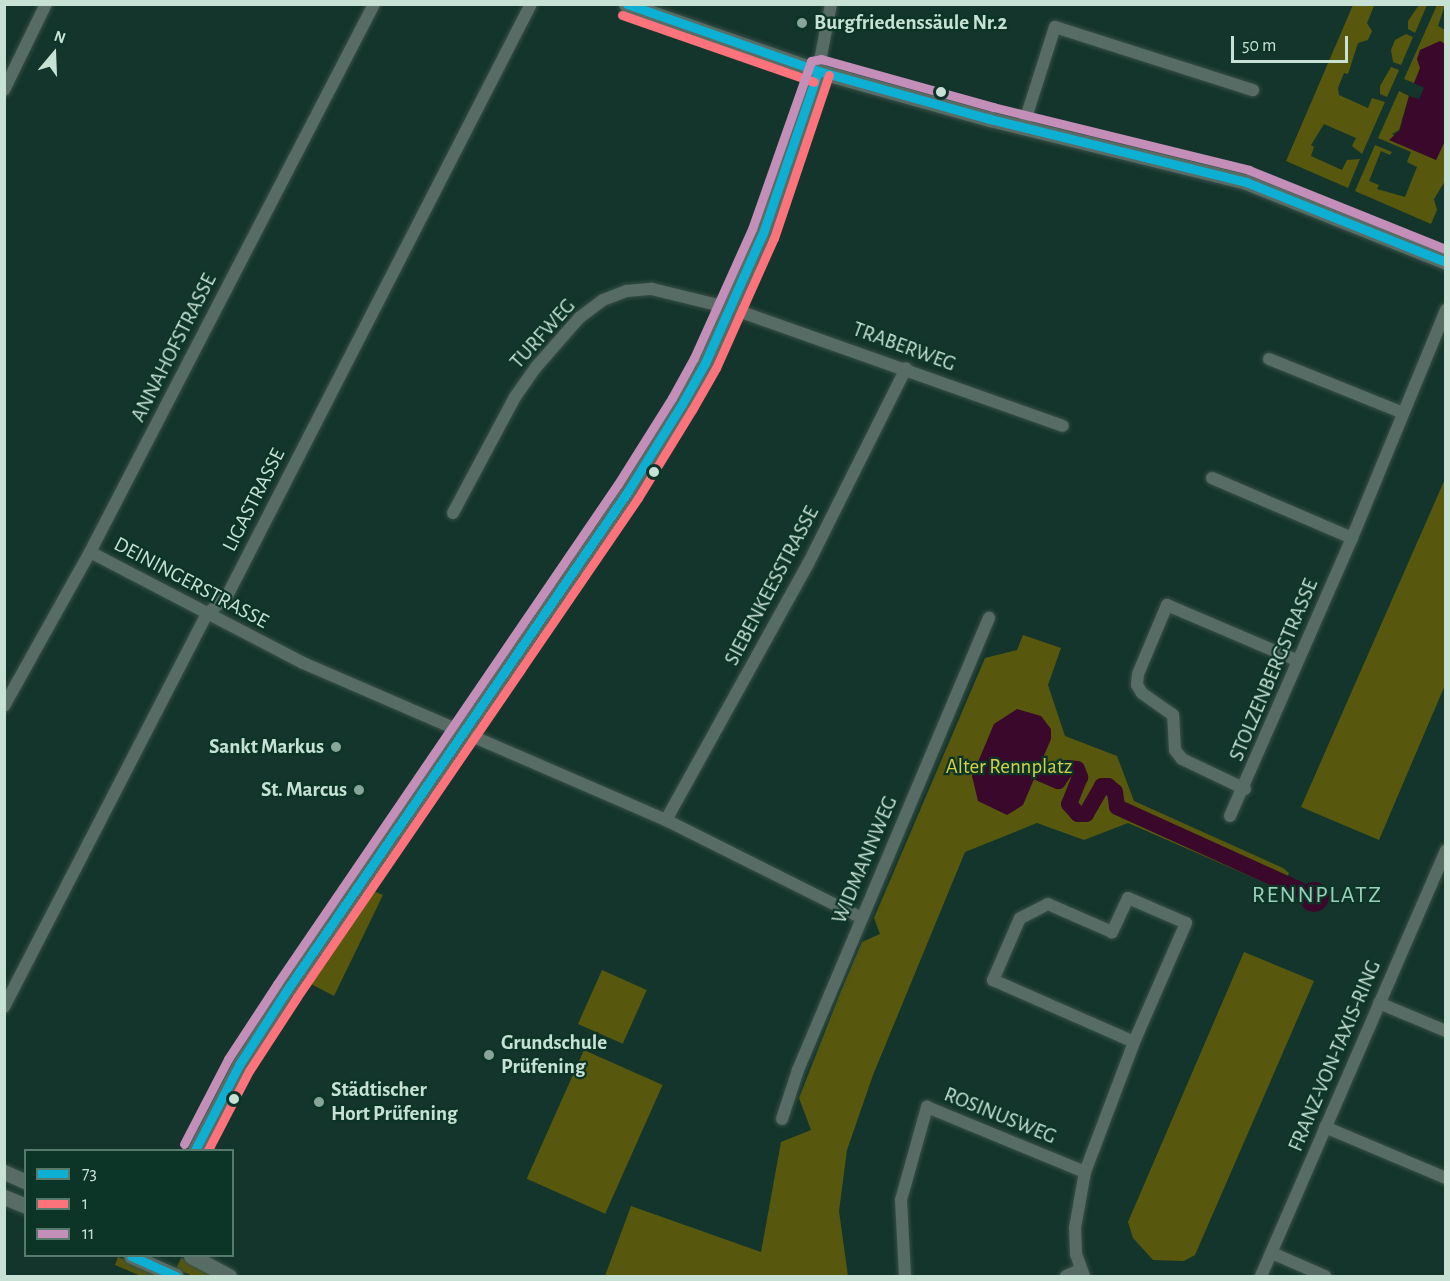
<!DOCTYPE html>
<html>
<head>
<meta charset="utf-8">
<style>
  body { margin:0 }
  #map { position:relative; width:1450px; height:1281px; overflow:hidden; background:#14352b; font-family:"Alegreya Sans",sans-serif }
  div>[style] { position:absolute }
  .green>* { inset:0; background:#57580d; transform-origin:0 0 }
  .water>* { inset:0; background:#3a082a }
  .round { border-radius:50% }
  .canal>* { height:16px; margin:-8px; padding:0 8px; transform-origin:8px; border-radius:8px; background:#3a082a }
  .roads { filter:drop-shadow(0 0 2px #384f47) drop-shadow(0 0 2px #384f47) }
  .minor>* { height:12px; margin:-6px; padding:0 6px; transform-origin:6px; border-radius:6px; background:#576c64 }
  .tertiary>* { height:15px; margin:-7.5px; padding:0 7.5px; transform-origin:7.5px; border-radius:7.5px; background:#576c64 }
  .bus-1>* { height:9px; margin:-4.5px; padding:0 4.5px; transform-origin:4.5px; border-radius:4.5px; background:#0dafd3 }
  .bus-2>* { height:9px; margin:-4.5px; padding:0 4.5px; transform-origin:4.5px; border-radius:4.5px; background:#fc737b }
  .bus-3>* { height:9px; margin:-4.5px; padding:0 4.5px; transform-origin:4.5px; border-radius:4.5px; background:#c38eb8 }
  .dots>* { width:16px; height:16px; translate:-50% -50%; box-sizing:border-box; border:3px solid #0c3527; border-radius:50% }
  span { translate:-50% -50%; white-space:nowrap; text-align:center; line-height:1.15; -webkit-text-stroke:4.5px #0c3527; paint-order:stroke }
  .poi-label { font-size:21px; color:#c7e1d5; font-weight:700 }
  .left { translate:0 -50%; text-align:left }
  .right { translate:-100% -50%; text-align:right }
  .street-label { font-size:21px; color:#c7e1d5 }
  .park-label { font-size:21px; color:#d6d049 }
  .quarter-label { font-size:24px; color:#9ad0b9; letter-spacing:1.5px }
  .frame { position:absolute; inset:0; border:6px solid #c7e1d5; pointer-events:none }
  .legend { position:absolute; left:24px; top:1149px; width:210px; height:108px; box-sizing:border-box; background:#0c3527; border:2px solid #577a6d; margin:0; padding:8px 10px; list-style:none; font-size:18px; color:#c7e1d5 }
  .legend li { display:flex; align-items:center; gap:12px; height:30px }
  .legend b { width:30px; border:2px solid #577a6d }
  .north { position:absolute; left:24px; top:24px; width:60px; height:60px; -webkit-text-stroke:4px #0c3527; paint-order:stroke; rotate:19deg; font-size:16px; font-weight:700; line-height:24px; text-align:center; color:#c7e1d5 }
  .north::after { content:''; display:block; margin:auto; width:21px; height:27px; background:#c7e1d5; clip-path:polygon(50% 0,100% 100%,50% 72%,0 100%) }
  .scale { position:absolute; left:1231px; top:36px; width:117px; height:27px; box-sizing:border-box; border:3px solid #c7e1d5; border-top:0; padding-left:8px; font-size:18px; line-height:21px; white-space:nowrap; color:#c7e1d5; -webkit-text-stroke:4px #0c3527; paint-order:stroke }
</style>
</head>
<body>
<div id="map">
  <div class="green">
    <div style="clip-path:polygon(1353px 5px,1379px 5px,1374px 6px,1367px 23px,1372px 31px,1368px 40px,1358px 43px,1348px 74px,1344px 73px,1338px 88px,1339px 95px,1368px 108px,1372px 98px,1385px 102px,1362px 154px,1352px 146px,1356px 138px,1324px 124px,1311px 145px,1314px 147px,1311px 156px,1342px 170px,1347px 160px,1360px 159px,1348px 188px,1286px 161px)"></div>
    <div style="clip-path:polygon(1419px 5px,1427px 5px,1415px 33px,1408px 29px,1408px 21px)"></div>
    <div style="clip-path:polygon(1437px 5px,1445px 5px,1438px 26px,1445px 30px,1445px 44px,1440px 41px,1414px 83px,1404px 79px)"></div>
    <div style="clip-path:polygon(1406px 34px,1413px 37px,1401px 65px,1393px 62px,1391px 50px,1395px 40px)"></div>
    <div style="clip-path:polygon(1391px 67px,1399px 70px,1387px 97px,1380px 94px,1380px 86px)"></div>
    <div style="clip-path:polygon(1399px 91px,1409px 96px,1399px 130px,1392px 134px,1436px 160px,1445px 139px,1445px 181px,1434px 199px,1437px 210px,1431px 224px,1355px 191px,1375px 145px,1392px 152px,1390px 155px,1381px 151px,1369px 181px,1379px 185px,1377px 189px,1405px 197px,1417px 167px,1407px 162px,1411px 152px,1378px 138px)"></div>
    <div style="clip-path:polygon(1445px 479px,1445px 685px,1379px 840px,1301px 807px)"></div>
    <div style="clip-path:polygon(1023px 635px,1061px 648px,1048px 685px,1065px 736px,1117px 756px,1134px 801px,1283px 868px,1289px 873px,1283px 887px,1275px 887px,1128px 823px,1084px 840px,1037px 823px,965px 852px,873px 1075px,847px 1150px,839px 1211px,848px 1276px,605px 1276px,631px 1206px,761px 1252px,781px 1142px,811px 1130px,799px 1098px,839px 996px,862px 942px,880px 934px,874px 918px,985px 658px,1017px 650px)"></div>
    <div style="clip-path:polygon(371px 890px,383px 895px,334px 996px,309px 983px)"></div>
    <div style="clip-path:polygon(1244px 952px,1314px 981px,1195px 1255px,1184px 1261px,1153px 1260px,1133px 1238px,1128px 1222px)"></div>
    <div style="left:602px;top:970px;width:49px;height:59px;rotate:24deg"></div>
    <div style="left:584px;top:1050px;width:86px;height:141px;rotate:24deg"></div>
    <div style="clip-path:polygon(118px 1257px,163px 1276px,141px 1276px,115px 1265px)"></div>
    <div style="clip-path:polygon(181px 1258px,210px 1271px,219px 1276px,193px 1276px,176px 1269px)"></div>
  </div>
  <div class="water">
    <div style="clip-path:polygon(1440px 41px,1445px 44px,1446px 139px,1436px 160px,1389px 140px,1400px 130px,1409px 96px,1419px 99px,1424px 88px,1414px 83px,1420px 68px,1417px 59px,1420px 50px)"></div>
    <div style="clip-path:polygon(1017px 709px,1041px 716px,1051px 729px,1051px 739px,1023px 805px,1007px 815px,978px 801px,972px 776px,994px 724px)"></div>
    <div class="round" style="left:1299px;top:882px;width:30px;height:30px"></div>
  </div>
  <div class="canal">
    <div style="left:1039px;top:773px;width:21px;rotate:23deg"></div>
    <div style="left:1058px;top:781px;width:16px;rotate:-55deg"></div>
    <div style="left:1067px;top:768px;width:10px;rotate:6deg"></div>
    <div style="left:1077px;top:769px;width:9px;rotate:69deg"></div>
    <div style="left:1080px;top:777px;width:29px;rotate:112deg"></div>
    <div style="left:1069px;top:804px;width:13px;rotate:48deg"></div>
    <div style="left:1078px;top:814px;width:8px"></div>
    <div style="left:1086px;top:814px;width:32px;rotate:-60deg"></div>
    <div style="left:1102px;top:786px;width:6px"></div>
    <div style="left:1108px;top:786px;width:9px;rotate:41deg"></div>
    <div style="left:1115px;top:792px;width:15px;rotate:82deg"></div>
    <div style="left:1117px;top:807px;width:201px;rotate:24.4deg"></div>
  </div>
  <div class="roads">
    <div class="minor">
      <div style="left:818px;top:71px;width:68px;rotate:-79deg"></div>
      <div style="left:4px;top:90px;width:96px;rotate:-64deg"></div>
      <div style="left:1023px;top:127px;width:105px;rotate:-72.3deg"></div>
      <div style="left:1055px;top:27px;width:208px;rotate:17.7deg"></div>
      <div style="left:1269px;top:359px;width:144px;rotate:21.9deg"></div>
      <div style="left:1212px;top:478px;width:152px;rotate:23.2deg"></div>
      <div style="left:453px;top:513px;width:132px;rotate:-61.9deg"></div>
      <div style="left:515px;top:397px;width:38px;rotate:-55deg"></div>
      <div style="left:537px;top:366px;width:64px;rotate:-48.8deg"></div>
      <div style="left:579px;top:318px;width:30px;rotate:-37deg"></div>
      <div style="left:603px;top:300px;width:26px;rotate:-21deg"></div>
      <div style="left:627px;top:291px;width:25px;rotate:-5deg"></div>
      <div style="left:652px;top:289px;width:80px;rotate:13.7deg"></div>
      <div style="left:730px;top:308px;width:353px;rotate:19.5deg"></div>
      <div style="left:90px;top:552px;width:240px;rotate:27.5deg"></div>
      <div style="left:303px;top:663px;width:395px;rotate:23.4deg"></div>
      <div style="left:666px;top:820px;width:219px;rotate:26.6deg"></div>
      <div style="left:4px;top:706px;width:176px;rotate:-60.8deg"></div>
      <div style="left:90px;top:552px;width:617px;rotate:-62.6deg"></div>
      <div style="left:1245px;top:789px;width:70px;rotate:-154.5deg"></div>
      <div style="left:1182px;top:759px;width:11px;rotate:-128deg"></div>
      <div style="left:1175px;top:750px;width:35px;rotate:-93deg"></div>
      <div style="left:1173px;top:715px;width:38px;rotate:-145deg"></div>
      <div style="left:1142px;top:693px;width:9px;rotate:-122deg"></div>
      <div style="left:1137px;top:685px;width:11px;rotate:-85deg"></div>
      <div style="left:1138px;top:674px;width:75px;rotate:-67.2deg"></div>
      <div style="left:1167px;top:605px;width:142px;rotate:23.1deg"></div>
      <div style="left:1230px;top:816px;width:304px;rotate:-66.3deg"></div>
      <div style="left:1352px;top:538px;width:247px;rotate:-67.6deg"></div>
      <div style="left:666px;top:820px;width:293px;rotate:-61deg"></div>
      <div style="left:808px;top:564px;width:219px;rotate:-63.4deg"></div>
      <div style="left:1379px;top:1003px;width:73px;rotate:22.7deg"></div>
      <div style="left:4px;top:1007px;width:442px;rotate:-62.7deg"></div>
      <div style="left:207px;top:614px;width:27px;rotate:-42deg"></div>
      <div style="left:227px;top:596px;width:665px;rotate:-62.82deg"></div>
      <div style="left:782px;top:1119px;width:52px;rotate:-71.9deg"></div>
      <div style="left:798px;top:1070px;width:491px;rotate:-67.1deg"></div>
      <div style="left:1325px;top:1127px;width:131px;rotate:22.9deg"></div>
      <div style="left:1272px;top:1253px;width:58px;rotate:23.5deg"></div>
      <div style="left:905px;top:1276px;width:76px;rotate:-93deg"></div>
      <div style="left:901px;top:1200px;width:97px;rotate:-74.4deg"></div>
      <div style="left:927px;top:1107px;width:171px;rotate:22.4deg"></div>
      <div style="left:1066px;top:1276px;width:15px;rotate:-23deg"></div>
      <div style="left:1084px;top:1276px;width:23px;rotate:-110deg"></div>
      <div style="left:1076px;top:1254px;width:26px;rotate:-92deg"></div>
      <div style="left:1075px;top:1228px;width:57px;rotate:-79.9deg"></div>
      <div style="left:1085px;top:1172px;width:139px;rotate:-69.3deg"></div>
      <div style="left:1134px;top:1042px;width:130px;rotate:-66.4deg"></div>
      <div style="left:1186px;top:923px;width:63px;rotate:-156.7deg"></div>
      <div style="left:1128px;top:898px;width:38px;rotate:115deg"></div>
      <div style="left:1112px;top:932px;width:70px;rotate:-156.4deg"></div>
      <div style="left:1048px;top:904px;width:31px;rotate:153deg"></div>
      <div style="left:1020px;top:918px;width:68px;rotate:113.5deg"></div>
      <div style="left:993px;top:980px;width:154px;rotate:23.7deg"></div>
      <div style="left:1261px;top:1276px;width:464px;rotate:-66.5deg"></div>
    </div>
    <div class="tertiary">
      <div style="left:626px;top:4px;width:203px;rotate:19.2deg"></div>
      <div style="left:818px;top:71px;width:179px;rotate:15.6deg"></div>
      <div style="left:990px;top:119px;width:264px;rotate:13.8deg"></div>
      <div style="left:1246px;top:182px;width:215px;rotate:21.8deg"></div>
      <div style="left:195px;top:1150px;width:96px;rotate:-62.6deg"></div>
      <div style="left:239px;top:1065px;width:89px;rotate:-57.4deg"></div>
      <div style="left:287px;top:990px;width:604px;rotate:-55.65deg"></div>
      <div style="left:628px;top:491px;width:102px;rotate:-58.2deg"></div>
      <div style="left:682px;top:404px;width:47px;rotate:-60.7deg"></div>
      <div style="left:705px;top:363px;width:142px;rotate:-66deg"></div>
      <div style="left:763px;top:233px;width:171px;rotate:-71.2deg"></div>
      <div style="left:4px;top:1172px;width:24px;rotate:24deg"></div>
      <div style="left:4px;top:1197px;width:24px;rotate:22deg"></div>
      <div style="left:131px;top:1256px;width:49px;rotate:24deg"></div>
      <div style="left:191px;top:1256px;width:43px;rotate:27.8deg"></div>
    </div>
  </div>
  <div class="bus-1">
    <div style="left:627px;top:4px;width:202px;rotate:19.3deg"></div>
    <div style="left:818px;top:71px;width:179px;rotate:15.6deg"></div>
    <div style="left:990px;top:119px;width:264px;rotate:13.8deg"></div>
    <div style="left:1246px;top:182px;width:215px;rotate:21.8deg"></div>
    <div style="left:195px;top:1150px;width:96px;rotate:-62.6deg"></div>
    <div style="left:239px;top:1065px;width:89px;rotate:-57.4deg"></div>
    <div style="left:287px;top:990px;width:604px;rotate:-55.65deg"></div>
    <div style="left:628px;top:491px;width:102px;rotate:-58.2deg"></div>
    <div style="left:682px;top:404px;width:47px;rotate:-60.7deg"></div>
    <div style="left:705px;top:363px;width:142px;rotate:-66deg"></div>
    <div style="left:763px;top:233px;width:171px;rotate:-71.2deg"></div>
    <div style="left:131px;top:1256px;width:49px;rotate:24deg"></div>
  </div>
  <div class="bus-2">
    <div style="left:622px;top:15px;width:203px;rotate:19.2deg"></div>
    <div style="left:208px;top:1150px;width:89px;rotate:-62.6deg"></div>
    <div style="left:249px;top:1071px;width:88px;rotate:-57deg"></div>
    <div style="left:297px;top:997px;width:604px;rotate:-55.65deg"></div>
    <div style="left:638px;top:498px;width:103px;rotate:-58.5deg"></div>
    <div style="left:692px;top:410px;width:48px;rotate:-60.3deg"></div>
    <div style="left:716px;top:368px;width:142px;rotate:-66deg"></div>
    <div style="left:774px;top:238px;width:172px;rotate:-71.4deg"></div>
  </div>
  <div class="bus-3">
    <div style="left:184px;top:1144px;width:96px;rotate:-62.6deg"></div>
    <div style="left:228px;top:1059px;width:90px;rotate:-56.8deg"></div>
    <div style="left:277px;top:984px;width:605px;rotate:-55.71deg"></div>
    <div style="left:618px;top:484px;width:102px;rotate:-57.9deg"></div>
    <div style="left:672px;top:398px;width:46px;rotate:-61.2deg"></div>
    <div style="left:694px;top:358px;width:141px;rotate:-65.8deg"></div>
    <div style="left:752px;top:229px;width:178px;rotate:-70.6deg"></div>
    <div style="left:811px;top:61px;width:10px;rotate:-11deg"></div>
    <div style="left:821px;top:59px;width:179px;rotate:15.6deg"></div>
    <div style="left:993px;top:107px;width:264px;rotate:13.8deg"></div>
    <div style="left:1249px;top:170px;width:212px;rotate:21.9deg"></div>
  </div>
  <div class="dots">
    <div style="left:802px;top:23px;background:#88a59a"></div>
    <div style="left:941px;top:92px;background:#c7e1d5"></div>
    <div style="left:654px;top:472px;background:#c7e1d5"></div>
    <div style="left:336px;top:747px;background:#88a59a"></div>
    <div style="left:359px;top:790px;background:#88a59a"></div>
    <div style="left:489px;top:1055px;background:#88a59a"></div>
    <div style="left:234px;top:1099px;background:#c7e1d5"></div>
    <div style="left:319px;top:1102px;background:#88a59a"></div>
  </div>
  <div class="poi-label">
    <span class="left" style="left:814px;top:23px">Burgfriedenssäule Nr.2</span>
    <span class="right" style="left:324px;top:747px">Sankt Markus</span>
    <span class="right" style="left:347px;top:790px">St. Marcus</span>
    <span class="left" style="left:501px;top:1055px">Grundschule<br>Prüfening</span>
    <span class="left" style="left:331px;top:1102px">Städtischer<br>Hort Prüfening</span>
  </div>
  <div class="street-label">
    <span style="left:543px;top:334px;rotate:-48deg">TURFWEG</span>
    <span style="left:904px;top:347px;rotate:20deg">TRABERWEG</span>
    <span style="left:174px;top:348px;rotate:-63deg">ANNAHOFSTRASSE</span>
    <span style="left:254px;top:500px;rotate:-63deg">LIGASTRASSE</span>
    <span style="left:191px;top:583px;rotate:28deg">DEININGERSTRASSE</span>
    <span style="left:772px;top:586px;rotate:-62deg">SIEBENKEESSTRASSE</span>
    <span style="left:1274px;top:670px;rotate:-67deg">STOLZENBERGSTRASSE</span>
    <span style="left:865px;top:860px;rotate:-67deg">WIDMANNWEG</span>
    <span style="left:1335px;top:1056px;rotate:-67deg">FRANZ-VON-TAXIS-RING</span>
    <span style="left:1000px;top:1116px;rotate:22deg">ROSINUSWEG</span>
  </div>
  <div class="park-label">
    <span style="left:1009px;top:767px">Alter Rennplatz</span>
  </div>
  <div class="quarter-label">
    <span style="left:1317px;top:896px">RENNPLATZ</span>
  </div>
  <div class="frame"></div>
  <ul class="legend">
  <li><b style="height:8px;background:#0dafd3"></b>73</li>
  <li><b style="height:8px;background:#fc737b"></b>1</li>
  <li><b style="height:8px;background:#c38eb8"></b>11</li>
  </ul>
  <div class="north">N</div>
  <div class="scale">50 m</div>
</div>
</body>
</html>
